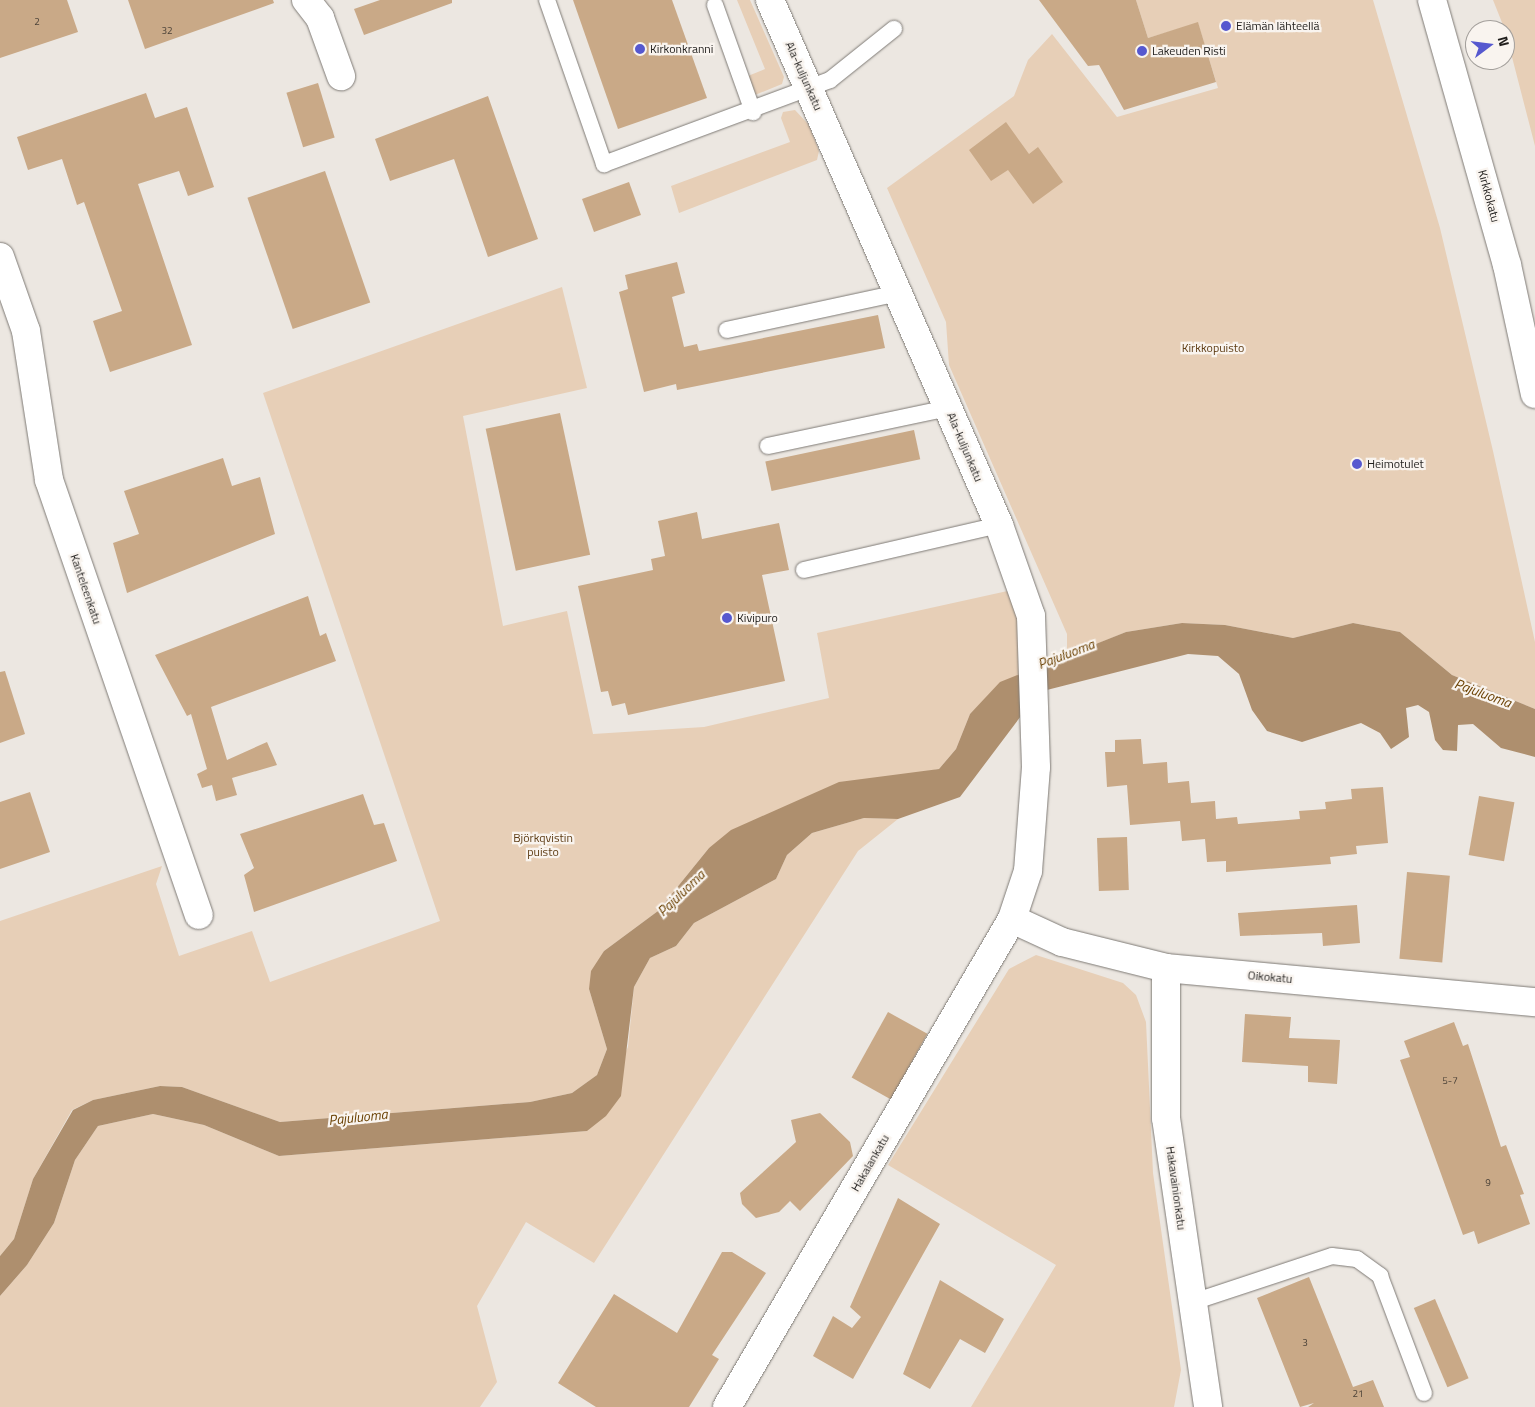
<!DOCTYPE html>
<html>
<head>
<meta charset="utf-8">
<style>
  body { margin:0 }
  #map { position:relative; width:1535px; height:1407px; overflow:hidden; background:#ece7e1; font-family:"Titillium Web",sans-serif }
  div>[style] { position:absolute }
  .green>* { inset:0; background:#e7cfb7 }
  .water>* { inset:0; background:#ae8f6e }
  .building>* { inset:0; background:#c9a987; transform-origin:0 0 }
  .roads { filter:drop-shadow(0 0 1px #7e7a75) drop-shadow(0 0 1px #7e7a75) }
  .lane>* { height:16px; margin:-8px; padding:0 8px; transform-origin:8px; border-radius:8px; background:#fff }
  .street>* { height:28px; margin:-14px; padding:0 14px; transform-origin:14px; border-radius:14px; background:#fff }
  .secondary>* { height:28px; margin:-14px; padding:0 14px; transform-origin:14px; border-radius:14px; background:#fff }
  .dots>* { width:14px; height:14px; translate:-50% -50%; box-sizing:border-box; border:2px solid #f9f4ef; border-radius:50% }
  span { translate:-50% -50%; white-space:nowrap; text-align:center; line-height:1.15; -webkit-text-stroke:4.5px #f9f4ef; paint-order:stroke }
  .number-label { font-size:10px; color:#4b4238 }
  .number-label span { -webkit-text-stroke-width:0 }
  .poi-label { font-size:12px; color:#211f1d }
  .left { translate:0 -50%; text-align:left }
  .street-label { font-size:12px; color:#211f1d }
  .park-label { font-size:12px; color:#5f3e16 }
  .water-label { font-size:14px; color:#6a4002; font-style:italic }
  .north { position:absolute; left:1465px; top:20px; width:50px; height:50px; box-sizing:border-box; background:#f9f4ef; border:1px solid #a39f9b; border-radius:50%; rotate:75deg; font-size:14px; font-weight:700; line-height:20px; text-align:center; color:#211f1d }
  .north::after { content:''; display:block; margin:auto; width:18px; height:22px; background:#5658cf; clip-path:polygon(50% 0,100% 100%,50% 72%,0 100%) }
</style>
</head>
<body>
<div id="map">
  <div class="green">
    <div style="clip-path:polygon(737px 0,750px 0,784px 77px,782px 84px,755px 95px,743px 78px,765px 69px)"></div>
    <div style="clip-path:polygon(1136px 0,1373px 0,1440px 228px,1493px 451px,1535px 642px,1535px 709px,1452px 675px,1400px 632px,1353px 623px,1293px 638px,1225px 625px,1182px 623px,1126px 632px,1067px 656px,1067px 634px,949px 365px,946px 322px,887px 188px,1014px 96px,1028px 60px,1052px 34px,1117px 117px,1218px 88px,1198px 23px,1148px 38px)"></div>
    <div style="clip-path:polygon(1493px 0,1535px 0,1535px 146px,1505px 30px)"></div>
    <div style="clip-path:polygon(795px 110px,809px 125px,819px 151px,817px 160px,679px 213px,671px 186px,790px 142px,781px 118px,783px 112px)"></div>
    <div style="clip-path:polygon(562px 287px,587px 388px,463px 416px,503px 626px,567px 611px,593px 734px,704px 727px,829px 698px,817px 633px,1012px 590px,1027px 669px,970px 714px,956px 749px,939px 769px,912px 774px,709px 848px,658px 911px,604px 951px,589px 989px,607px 1049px,597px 1075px,572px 1093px,530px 1102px,280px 1122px,182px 1087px,160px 1086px,93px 1100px,72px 1110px,33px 1179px,14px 1239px,0 1256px,0 921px,162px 866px,156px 884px,179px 956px,252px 931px,270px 982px,440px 921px,263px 393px)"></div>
    <div style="clip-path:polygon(864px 818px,898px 819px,858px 851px,594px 1263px,526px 1222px,477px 1306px,497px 1382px,480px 1407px,0 1407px,0 1296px,27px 1265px,54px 1223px,75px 1160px,98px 1126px,153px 1114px,204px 1125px,279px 1156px,587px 1131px,628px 1047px,634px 987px,650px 958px,676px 946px,694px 923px,776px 879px,787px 855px,812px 833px)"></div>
    <div style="clip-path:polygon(1036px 955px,1123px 983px,1136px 995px,1146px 1022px,1153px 1173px,1181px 1370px,1174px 1407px,971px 1407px,1056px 1265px,888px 1165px,1009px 969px)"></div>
  </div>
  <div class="water">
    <div style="clip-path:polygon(1182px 623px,1225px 625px,1293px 638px,1353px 623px,1400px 632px,1452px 675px,1535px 709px,1535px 757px,1501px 748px,1473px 724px,1458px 725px,1457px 751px,1443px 750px,1435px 740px,1429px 712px,1418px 705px,1406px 708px,1409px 737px,1391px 749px,1380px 733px,1361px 723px,1302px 742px,1267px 731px,1252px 710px,1239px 674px,1218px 656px,1188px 654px,1039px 692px,960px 797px,898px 819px,864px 818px,812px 833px,787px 855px,776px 879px,694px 923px,676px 946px,650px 958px,634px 987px,621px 1096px,606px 1116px,587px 1131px,279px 1156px,204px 1125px,153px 1114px,98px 1126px,75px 1160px,54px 1223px,27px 1265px,0 1296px,0 1256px,14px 1239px,33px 1179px,73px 1110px,93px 1100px,160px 1086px,182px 1087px,280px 1122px,530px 1102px,572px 1093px,597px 1075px,607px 1049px,589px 989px,591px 971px,604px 951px,658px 911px,709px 848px,731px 830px,839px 782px,939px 769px,956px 749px,970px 714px,1000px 682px,1126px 632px)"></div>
  </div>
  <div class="building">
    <div style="clip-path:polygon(0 0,67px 0,78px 32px,0 58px)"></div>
    <div style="clip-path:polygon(128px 0,273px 0,274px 3px,145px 49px)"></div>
    <div style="clip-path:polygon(380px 0,452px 0,452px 3px,364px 35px,354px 9px)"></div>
    <div style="clip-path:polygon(573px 0,672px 0,707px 98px,618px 129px)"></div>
    <div style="clip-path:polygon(1039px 0,1136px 0,1148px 38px,1198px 22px,1216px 82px,1124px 110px,1099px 65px,1088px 66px)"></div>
    <div style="left:318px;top:83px;width:57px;height:33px;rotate:73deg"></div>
    <div style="clip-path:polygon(146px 93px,155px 118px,187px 107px,214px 187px,188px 196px,179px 171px,138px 184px,192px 345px,110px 372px,93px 321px,122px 311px,84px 202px,77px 205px,62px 159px,28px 170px,17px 137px)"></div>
    <div style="clip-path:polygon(488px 96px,538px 239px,488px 257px,454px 159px,390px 181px,375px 139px)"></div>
    <div style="clip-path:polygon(1006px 122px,1029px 154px,1038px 147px,1063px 182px,1033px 204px,1008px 170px,991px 181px,969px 150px)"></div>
    <div style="left:325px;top:171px;width:139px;height:82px;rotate:71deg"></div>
    <div style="left:629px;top:182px;width:35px;height:50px;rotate:70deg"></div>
    <div style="clip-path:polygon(677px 262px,685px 293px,672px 297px,684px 347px,697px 344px,699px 351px,878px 315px,885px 348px,677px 390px,676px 384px,644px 392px,619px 292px,628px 289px,625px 275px)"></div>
    <div style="left:560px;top:413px;width:145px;height:76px;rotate:78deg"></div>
    <div style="left:914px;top:430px;width:30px;height:152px;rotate:78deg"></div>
    <div style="clip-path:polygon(223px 458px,232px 486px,260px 477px,275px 534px,127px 593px,113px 543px,139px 534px,124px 491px)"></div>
    <div style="clip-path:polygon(697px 512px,702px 539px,779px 523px,789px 570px,762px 575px,785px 681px,628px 715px,625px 703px,612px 706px,608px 691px,601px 692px,578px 586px,653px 570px,651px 559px,665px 556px,658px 521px)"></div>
    <div style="clip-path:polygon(308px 596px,320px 636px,326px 633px,336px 661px,211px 707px,227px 760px,267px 742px,277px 765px,232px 778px,237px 795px,216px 801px,212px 785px,202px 788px,197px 774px,207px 769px,191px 714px,187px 716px,155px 655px)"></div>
    <div style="clip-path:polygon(5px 671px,25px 734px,0 743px,0 672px)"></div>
    <div style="clip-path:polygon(1141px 739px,1143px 764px,1167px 762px,1168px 783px,1189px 781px,1191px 803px,1215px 801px,1216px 819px,1237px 817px,1238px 824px,1300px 819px,1299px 811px,1326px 809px,1325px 802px,1352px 799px,1351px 789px,1383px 787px,1388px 843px,1356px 846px,1357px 854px,1330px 857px,1331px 864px,1226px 872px,1226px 861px,1207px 862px,1205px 839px,1182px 841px,1180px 821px,1130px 825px,1127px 785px,1107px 787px,1105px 752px,1115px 752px,1115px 740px)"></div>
    <div style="clip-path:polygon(30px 792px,50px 852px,0 869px,0 802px)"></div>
    <div style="clip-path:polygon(363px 794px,374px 825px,384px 823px,397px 861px,254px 912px,244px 875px,254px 868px,240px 834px)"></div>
    <div style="left:1479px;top:796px;width:36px;height:60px;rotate:10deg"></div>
    <div style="left:1127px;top:837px;width:53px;height:30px;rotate:88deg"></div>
    <div style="left:1407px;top:872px;width:43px;height:87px;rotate:5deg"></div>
    <div style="clip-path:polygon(1357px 905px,1360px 943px,1323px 946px,1322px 933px,1240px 936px,1238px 913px)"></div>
    <div style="left:888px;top:1012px;width:45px;height:75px;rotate:29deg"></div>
    <div style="clip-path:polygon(1245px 1014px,1291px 1017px,1289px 1038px,1340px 1040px,1337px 1084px,1308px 1082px,1308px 1066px,1242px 1062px)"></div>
    <div style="clip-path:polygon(1454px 1022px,1463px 1046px,1468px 1044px,1501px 1147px,1506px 1145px,1524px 1194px,1520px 1195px,1530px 1224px,1478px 1244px,1474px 1231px,1463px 1235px,1400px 1060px,1410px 1057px,1404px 1041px)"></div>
    <div style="clip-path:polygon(820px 1113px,850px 1142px,853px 1156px,800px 1211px,790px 1201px,779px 1212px,756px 1218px,742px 1204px,740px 1193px,796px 1142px,791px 1120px)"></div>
    <div style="clip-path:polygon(898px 1198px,940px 1224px,853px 1379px,813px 1356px,833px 1316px,852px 1328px,861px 1317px,850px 1307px)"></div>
    <div style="clip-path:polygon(722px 1252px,732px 1252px,766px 1273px,712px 1355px,719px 1359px,689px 1407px,596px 1407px,558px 1383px,614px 1294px,677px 1333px)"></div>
    <div style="clip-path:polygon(1309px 1277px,1353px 1387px,1373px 1380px,1384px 1407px,1308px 1407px,1314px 1403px,1300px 1407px,1257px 1298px)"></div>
    <div style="clip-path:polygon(940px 1280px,1004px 1319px,985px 1353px,960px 1339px,930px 1389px,903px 1374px)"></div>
    <div style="left:1435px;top:1299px;width:86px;height:23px;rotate:67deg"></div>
  </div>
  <div class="roads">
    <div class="lane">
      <div style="left:547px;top:0;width:174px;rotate:70.8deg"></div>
      <div style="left:604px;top:164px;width:241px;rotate:-20.4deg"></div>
      <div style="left:830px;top:80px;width:82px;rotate:-38.6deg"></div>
      <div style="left:715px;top:5px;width:114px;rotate:70.4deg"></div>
      <div style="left:727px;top:330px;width:175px;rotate:-12.2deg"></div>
      <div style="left:768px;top:446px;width:184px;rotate:-11.9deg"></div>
      <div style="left:804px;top:570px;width:200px;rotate:-13deg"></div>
      <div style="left:1193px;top:1302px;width:146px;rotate:-18.3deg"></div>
      <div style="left:1332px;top:1256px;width:25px;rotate:7deg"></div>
      <div style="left:1357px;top:1259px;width:29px;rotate:36deg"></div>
      <div style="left:1380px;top:1276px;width:125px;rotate:69.4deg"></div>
    </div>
    <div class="street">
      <div style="left:306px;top:0;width:23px;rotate:52deg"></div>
      <div style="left:320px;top:18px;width:62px;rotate:70.1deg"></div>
      <div style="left:0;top:257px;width:78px;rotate:70.6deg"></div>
      <div style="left:26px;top:331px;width:151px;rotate:81.2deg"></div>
      <div style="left:49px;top:480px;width:460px;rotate:71deg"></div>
      <div style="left:1012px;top:919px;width:55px;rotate:24.7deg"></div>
      <div style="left:1062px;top:942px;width:107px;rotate:14deg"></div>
      <div style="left:1166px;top:968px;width:371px;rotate:5.3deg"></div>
      <div style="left:1166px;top:968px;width:150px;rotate:90deg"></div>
      <div style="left:1166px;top:1118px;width:292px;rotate:81.7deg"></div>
      <div style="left:727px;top:1407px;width:565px;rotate:-59.71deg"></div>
      <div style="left:1012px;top:919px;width:51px;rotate:-71.6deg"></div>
      <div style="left:1028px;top:871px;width:104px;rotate:-85.6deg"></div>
      <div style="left:1036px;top:767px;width:151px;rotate:-91.9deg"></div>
      <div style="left:1031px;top:616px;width:96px;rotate:-109.4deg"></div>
      <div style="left:999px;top:525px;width:573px;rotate:-113.57deg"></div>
    </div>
    <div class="secondary">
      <div style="left:1432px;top:0;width:275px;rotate:74.2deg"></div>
      <div style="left:1507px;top:265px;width:132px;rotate:77.8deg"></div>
    </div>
  </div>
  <div class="dots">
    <div style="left:1226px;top:26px;background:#5658cf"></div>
    <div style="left:640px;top:49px;background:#5658cf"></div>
    <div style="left:1142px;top:51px;background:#5658cf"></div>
    <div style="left:1357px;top:464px;background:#5658cf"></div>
    <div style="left:727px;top:618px;background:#5658cf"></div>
  </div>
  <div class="number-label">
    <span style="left:37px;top:22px">2</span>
    <span style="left:167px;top:31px">32</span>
    <span style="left:1450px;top:1081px">5-7</span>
    <span style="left:1488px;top:1183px">9</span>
    <span style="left:1305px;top:1343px">3</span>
    <span style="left:1358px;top:1394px">21</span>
  </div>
  <div class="poi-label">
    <span class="left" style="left:1236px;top:26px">Elämän lähteellä</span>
    <span class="left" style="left:650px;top:49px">Kirkonkranni</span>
    <span class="left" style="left:1152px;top:51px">Lakeuden Risti</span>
    <span class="left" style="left:1367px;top:464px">Heimotulet</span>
    <span class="left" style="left:737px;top:618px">Kivipuro</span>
  </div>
  <div class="street-label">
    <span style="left:804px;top:76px;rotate:66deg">Ala-kuljunkatu</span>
    <span style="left:1489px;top:196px;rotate:75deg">Kirkkokatu</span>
    <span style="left:965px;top:447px;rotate:67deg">Ala-kuljunkatu</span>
    <span style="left:86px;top:589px;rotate:71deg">Kanteleenkatu</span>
    <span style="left:1270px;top:977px;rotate:5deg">Oikokatu</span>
    <span style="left:870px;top:1163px;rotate:-60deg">Hakalankatu</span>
    <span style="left:1176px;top:1188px;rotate:82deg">Hakavainionkatu</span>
  </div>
  <div class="park-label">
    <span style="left:1213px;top:348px">Kirkkopuisto</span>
    <span style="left:543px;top:845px">Björkqvistin<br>puisto</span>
  </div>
  <div class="water-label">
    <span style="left:1066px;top:654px;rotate:-21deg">Pajuluoma</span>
    <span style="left:1483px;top:693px;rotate:20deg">Pajuluoma</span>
    <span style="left:681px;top:893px;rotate:-44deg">Pajuluoma</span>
    <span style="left:358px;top:1117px;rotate:-6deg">Pajuluoma</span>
  </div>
  <div class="north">N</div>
</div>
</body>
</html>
